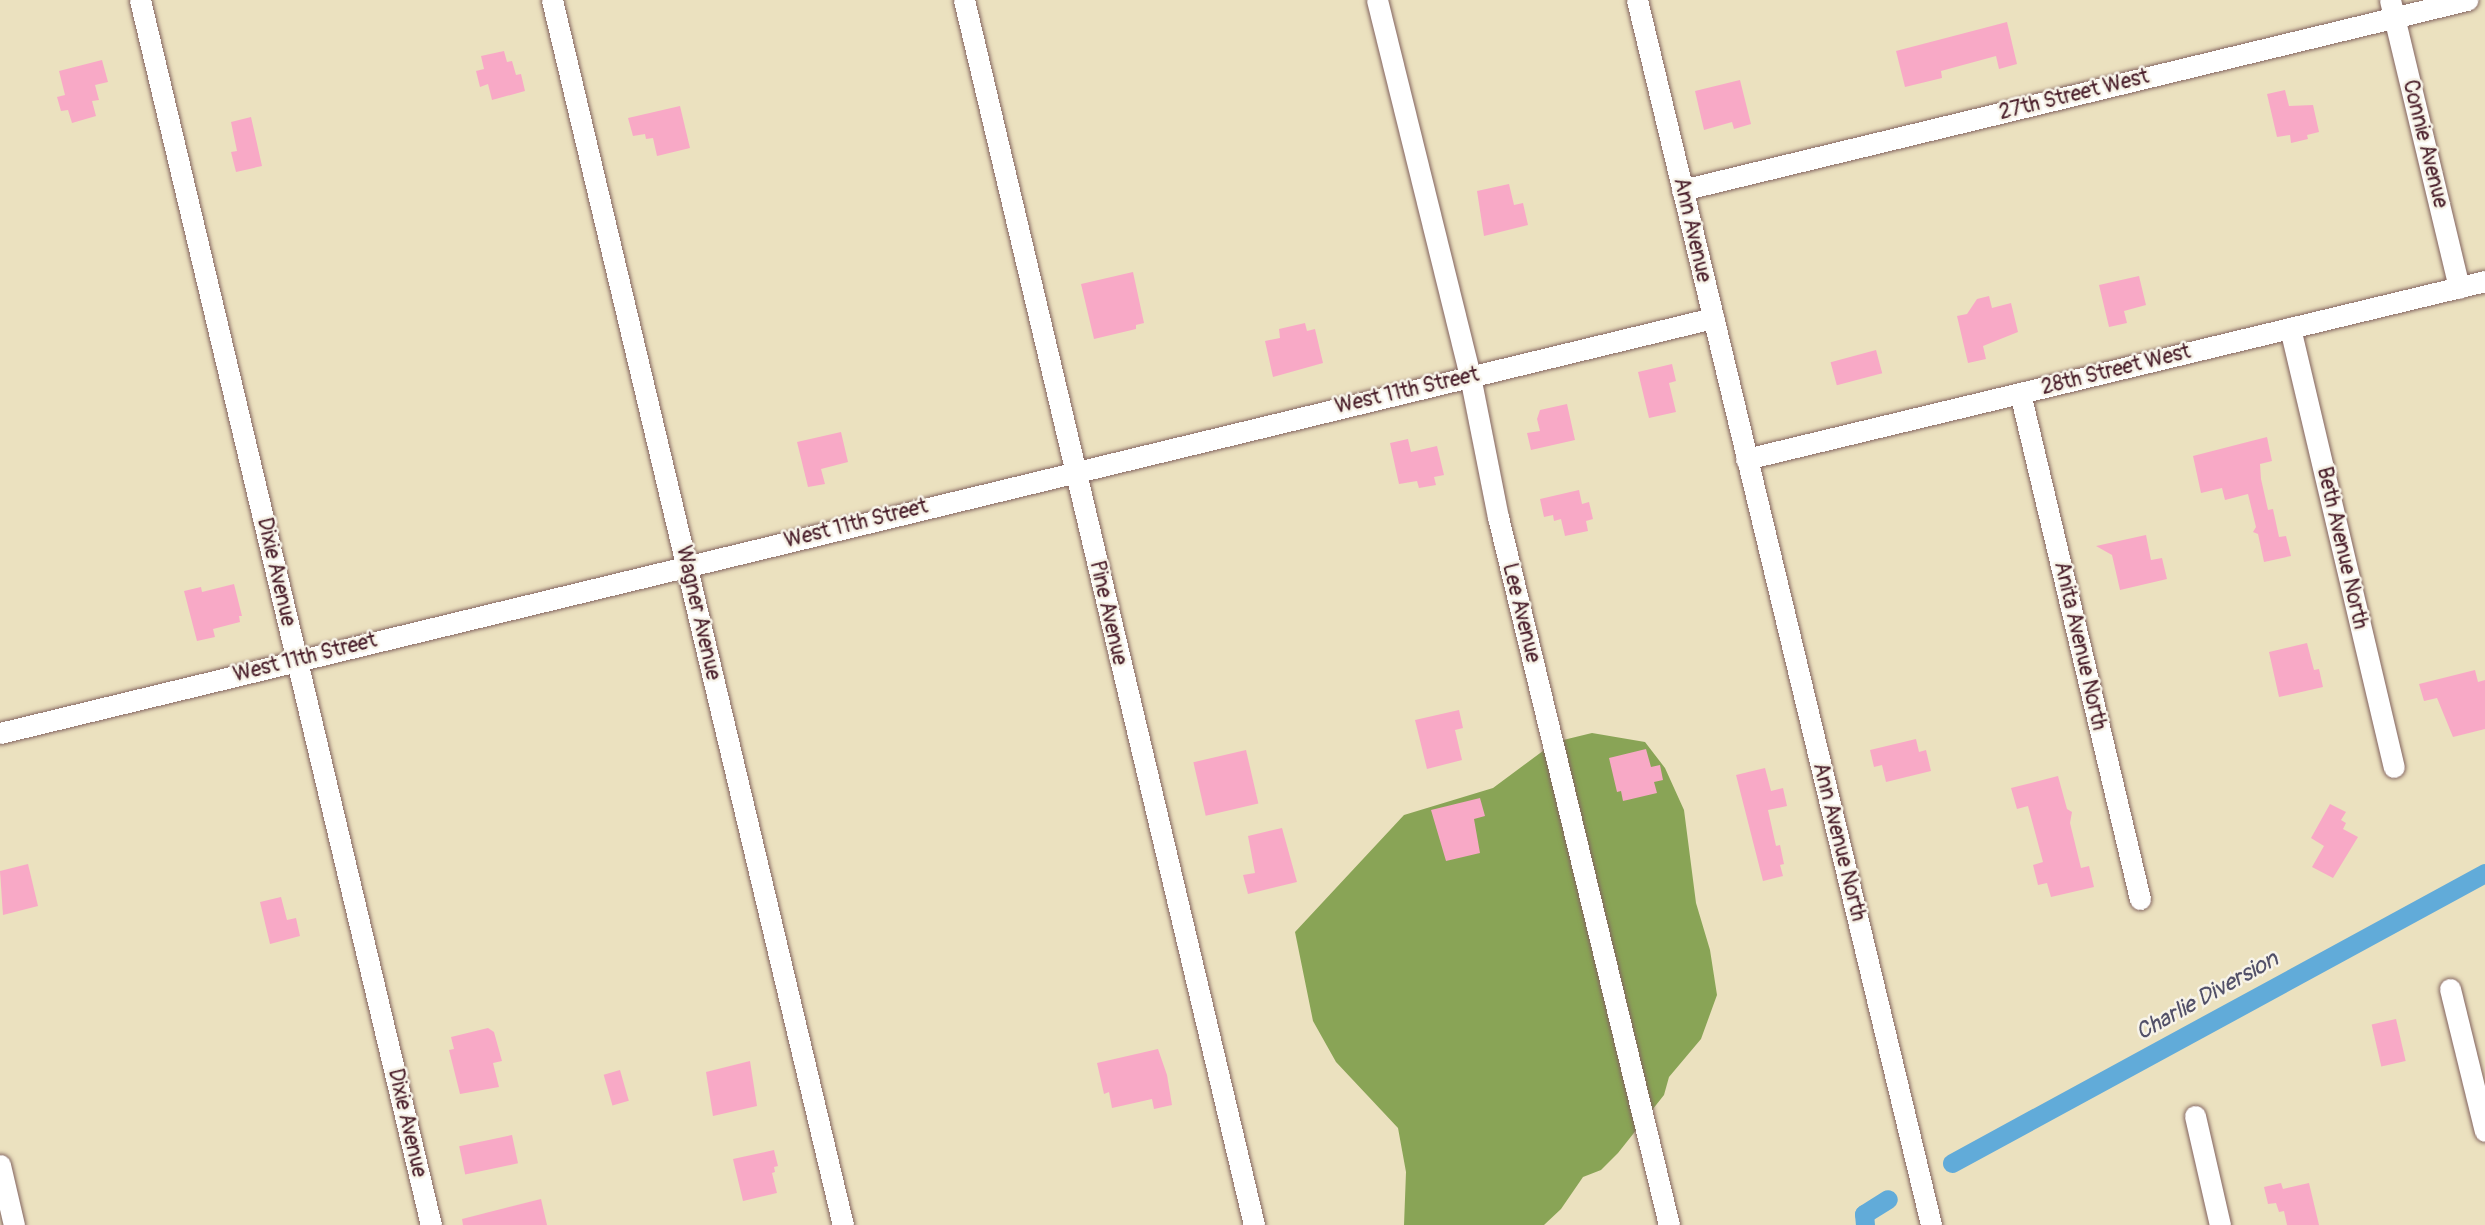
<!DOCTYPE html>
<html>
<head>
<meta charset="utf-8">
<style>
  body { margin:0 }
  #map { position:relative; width:2485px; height:1225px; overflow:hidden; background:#ebe1bf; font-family:Pangolin,sans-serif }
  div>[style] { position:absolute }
  .forest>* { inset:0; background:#89a456 }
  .canal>* { height:19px; margin:-9.5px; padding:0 9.5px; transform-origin:9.5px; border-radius:9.5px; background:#61abd9 }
  .building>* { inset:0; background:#f8a9c6; transform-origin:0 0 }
  .roads { filter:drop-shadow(0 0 2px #82635f) drop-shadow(0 0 2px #82635f) }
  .minor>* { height:21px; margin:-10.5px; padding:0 10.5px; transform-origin:10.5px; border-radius:10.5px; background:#fff }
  span { translate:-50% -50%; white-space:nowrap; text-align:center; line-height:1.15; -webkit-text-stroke:5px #f7f3e8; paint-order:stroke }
  .street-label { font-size:21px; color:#4a1f2b }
  .water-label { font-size:23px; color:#525068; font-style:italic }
</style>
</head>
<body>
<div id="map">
  <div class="forest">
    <div style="clip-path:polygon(1592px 733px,1645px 742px,1665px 768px,1684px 810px,1696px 903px,1710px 950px,1717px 995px,1701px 1039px,1669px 1077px,1664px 1095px,1618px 1153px,1601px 1170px,1583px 1177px,1561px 1209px,1544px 1225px,1404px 1225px,1406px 1172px,1398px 1128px,1336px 1062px,1313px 1021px,1295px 932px,1404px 815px,1493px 788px,1555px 742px)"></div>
  </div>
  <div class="canal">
    <div style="left:1952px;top:1163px;width:607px;rotate:-28.55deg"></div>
    <div style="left:1865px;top:1225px;width:11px;rotate:-95deg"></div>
    <div style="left:1864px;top:1214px;width:28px;rotate:-32deg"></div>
  </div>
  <div class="building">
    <div style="clip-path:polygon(2007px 22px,2017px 64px,1999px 69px,1996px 56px,1941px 71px,1942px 78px,1905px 87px,1896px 51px)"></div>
    <div style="clip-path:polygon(504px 51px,507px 62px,512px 61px,516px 75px,521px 74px,525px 91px,492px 100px,488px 84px,480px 87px,476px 71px,484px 69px,481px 56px)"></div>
    <div style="clip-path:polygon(102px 60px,108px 82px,95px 85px,99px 100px,92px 101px,96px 116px,72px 123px,68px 110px,61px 111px,57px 97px,65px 95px,59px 71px)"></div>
    <div style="clip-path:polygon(1740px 80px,1751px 124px,1734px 129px,1732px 122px,1704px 130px,1695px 91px)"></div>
    <div style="clip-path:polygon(2285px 90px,2289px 106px,2313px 105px,2319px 132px,2307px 135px,2308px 139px,2291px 143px,2290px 135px,2277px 137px,2267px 94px)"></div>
    <div style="clip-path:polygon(680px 106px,690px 148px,657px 156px,653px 138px,646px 139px,645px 134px,633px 136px,628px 118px)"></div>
    <div style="clip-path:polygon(251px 117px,262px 166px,236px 172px,231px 152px,237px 151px,231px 122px)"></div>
    <div style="clip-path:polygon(1509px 184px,1514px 205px,1523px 203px,1528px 225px,1484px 236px,1477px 191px)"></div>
    <div style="clip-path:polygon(1133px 272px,1144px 323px,1136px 325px,1136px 329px,1094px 339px,1081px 284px)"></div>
    <div style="clip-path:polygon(2139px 276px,2146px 305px,2124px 311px,2127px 323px,2109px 327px,2099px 285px)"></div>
    <div style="clip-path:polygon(1989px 296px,1992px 308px,2011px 303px,2018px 332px,1983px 346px,1986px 359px,1968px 363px,1957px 316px,1967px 314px,1977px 299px)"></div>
    <div style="clip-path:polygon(1305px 323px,1307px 331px,1315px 329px,1323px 363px,1273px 377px,1265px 341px,1280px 338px,1279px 329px)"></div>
    <div style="left:1876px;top:350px;width:24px;height:47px;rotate:75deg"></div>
    <div style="clip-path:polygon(1672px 364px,1676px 381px,1669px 383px,1676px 412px,1649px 418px,1638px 372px)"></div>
    <div style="clip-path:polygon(1567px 404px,1575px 440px,1531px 450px,1527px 433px,1540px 431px,1537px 419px,1540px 410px)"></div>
    <div style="clip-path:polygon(841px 432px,848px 462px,821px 469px,825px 484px,808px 487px,797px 442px)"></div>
    <div style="clip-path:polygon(2267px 437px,2272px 461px,2260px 464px,2261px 479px,2268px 510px,2273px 509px,2279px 537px,2286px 536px,2291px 556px,2264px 562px,2258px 534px,2253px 532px,2256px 527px,2248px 494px,2225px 500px,2222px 488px,2201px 493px,2193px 456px)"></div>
    <div style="clip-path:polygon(1408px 439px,1411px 452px,1437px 446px,1444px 475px,1434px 477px,1436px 485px,1419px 488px,1417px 481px,1399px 484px,1390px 443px)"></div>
    <div style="clip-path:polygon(1579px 490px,1582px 504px,1589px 502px,1593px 519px,1586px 521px,1588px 531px,1565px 536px,1561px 519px,1554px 521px,1553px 515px,1544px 517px,1540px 499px)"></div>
    <div style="clip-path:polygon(2146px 535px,2151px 560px,2162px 558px,2167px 579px,2120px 590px,2112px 555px,2096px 546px)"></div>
    <div style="clip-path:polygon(234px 584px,242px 616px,239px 616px,240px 622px,213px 629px,215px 637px,197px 641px,184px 591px,201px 587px,202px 592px)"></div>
    <div style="clip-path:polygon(2307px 643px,2314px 670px,2319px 669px,2323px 687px,2279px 697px,2269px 652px)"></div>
    <div style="clip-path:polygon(2475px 670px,2478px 682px,2485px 680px,2485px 729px,2453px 737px,2437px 698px,2424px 701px,2419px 684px)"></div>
    <div style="clip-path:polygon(1459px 710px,1463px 728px,1455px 730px,1462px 760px,1427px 769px,1415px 720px)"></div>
    <div style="clip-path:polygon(1916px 739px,1919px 752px,1926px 750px,1931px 771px,1886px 782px,1882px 765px,1874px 767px,1870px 750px)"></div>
    <div style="clip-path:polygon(1646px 749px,1651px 767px,1660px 765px,1663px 780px,1654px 782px,1657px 793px,1623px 801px,1621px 791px,1617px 792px,1609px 758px)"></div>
    <div style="left:1246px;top:750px;width:55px;height:54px;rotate:77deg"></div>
    <div style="clip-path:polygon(1765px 768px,1771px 791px,1783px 788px,1787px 806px,1768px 810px,1776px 846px,1780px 845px,1784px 864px,1780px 865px,1783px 876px,1763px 881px,1736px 775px)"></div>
    <div style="clip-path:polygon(2058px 776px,2067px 809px,2072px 812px,2070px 823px,2081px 868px,2089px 866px,2094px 887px,2051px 897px,2047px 883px,2038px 885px,2033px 865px,2043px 862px,2028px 806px,2017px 809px,2011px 788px)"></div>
    <div style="clip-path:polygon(1480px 798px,1485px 816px,1474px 819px,1480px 853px,1446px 861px,1431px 810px)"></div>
    <div style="clip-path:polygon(2330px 804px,2346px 812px,2341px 820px,2346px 823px,2343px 829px,2358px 837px,2333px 878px,2312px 867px,2324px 846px,2311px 838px)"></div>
    <div style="clip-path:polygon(1282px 828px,1297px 882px,1248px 894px,1243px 875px,1255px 873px,1248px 836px)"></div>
    <div style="clip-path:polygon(28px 864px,38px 906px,3px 915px,0 871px)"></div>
    <div style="clip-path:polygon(281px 897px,287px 920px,296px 918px,300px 936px,270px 944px,260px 902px)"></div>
    <div style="left:2396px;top:1019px;width:43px;height:25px;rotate:77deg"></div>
    <div style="clip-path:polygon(488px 1028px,494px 1032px,502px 1061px,493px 1063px,499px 1087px,460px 1094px,449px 1050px,454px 1049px,451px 1037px)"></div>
    <div style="clip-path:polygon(1158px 1049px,1167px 1075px,1172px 1105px,1154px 1109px,1152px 1099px,1112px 1108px,1109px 1092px,1104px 1094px,1097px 1063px)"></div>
    <div style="clip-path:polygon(750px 1061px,757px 1106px,713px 1116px,706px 1072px)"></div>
    <div style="left:620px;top:1070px;width:32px;height:17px;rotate:74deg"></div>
    <div style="left:512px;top:1135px;width:29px;height:54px;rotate:78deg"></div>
    <div style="clip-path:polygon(774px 1150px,778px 1166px,774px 1167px,775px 1172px,772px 1173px,777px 1193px,743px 1201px,733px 1159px)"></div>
    <div style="clip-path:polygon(2281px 1183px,2283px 1189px,2309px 1183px,2319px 1225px,2287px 1225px,2284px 1211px,2279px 1212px,2276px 1203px,2268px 1204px,2264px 1187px)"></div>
    <div style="clip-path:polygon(541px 1199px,547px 1225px,463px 1225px,462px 1219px)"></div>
  </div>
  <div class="roads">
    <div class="minor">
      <div style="left:140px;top:0;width:1259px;rotate:76.64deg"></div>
      <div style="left:552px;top:0;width:1259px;rotate:76.64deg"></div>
      <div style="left:964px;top:0;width:1259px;rotate:76.68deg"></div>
      <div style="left:1377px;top:0;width:387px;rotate:76.1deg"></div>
      <div style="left:1470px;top:376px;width:144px;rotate:78.8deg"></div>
      <div style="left:1498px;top:517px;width:728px;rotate:76.42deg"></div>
      <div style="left:1637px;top:0;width:1260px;rotate:76.5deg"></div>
      <div style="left:2390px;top:0;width:296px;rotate:76.5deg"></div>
      <div style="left:1682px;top:190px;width:808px;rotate:-13.61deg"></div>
      <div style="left:2290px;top:328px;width:451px;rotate:76.7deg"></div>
      <div style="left:2020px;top:393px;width:520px;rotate:76.66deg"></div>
      <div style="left:1746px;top:459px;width:760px;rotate:-13.54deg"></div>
      <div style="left:0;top:733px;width:1763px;rotate:-13.62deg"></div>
      <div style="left:2450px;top:989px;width:146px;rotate:76.2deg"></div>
      <div style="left:2195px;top:1116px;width:112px;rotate:77.1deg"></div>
      <div style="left:0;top:1165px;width:62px;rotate:76.9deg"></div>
    </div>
  </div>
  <div class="street-label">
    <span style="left:2074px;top:95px;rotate:-14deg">27th Street West</span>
    <span style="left:2425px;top:144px;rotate:76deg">Connie Avenue</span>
    <span style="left:1692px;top:230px;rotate:77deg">Ann Avenue</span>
    <span style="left:2116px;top:370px;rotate:-14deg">28th Street West</span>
    <span style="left:1407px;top:391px;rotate:-13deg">West 11th Street</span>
    <span style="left:856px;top:524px;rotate:-14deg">West 11th Street</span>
    <span style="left:2342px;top:548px;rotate:77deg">Beth Avenue North</span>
    <span style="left:276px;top:572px;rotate:77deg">Dixie Avenue</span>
    <span style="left:698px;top:613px;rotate:77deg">Wagner Avenue</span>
    <span style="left:1108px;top:613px;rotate:77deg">Pine Avenue</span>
    <span style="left:1521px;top:613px;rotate:76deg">Lee Avenue</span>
    <span style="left:2080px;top:646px;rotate:77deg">Anita Avenue North</span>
    <span style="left:305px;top:658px;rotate:-14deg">West 11th Street</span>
    <span style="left:1839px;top:842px;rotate:76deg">Ann Avenue North</span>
    <span style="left:407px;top:1123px;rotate:77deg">Dixie Avenue</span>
  </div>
  <div class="water-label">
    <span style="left:2207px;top:996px;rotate:-29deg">Charlie Diversion</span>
  </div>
</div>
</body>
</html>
